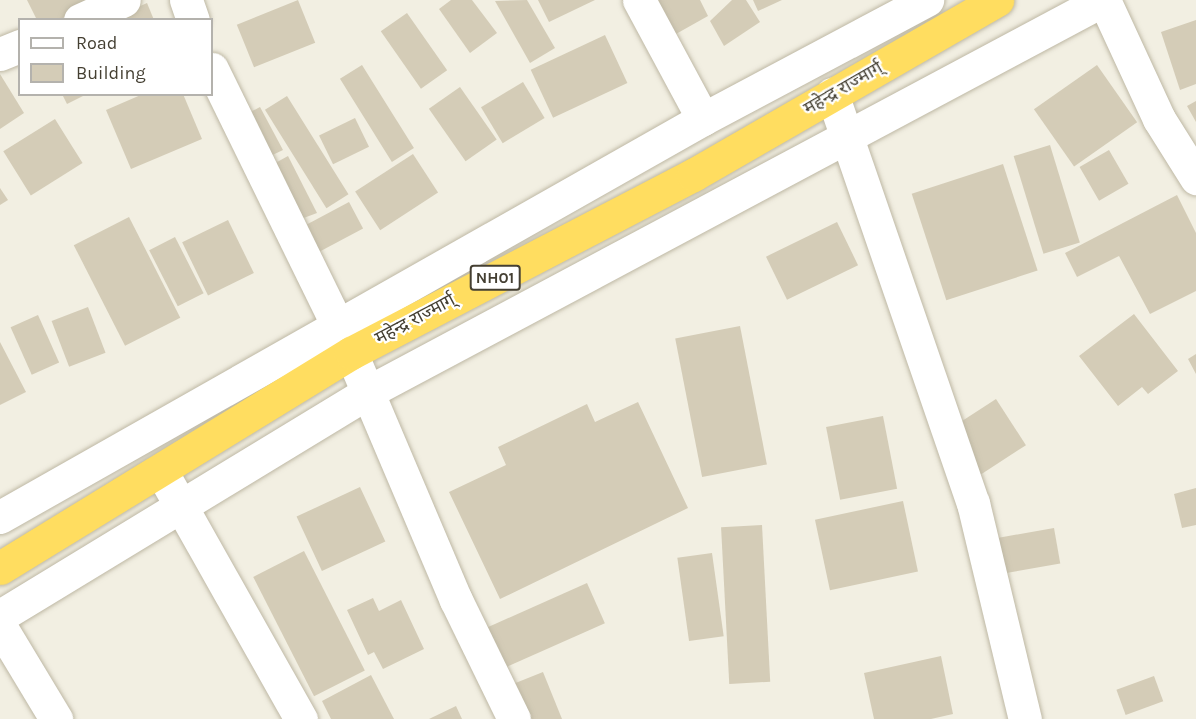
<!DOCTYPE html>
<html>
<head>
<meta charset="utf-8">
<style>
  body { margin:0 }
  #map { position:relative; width:1196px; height:719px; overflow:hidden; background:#f2efe2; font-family:Karla,"Noto Sans Devanagari",sans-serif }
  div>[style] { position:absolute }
  .building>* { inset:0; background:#d4ccb7; transform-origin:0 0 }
  .roads { filter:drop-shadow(0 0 2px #beb8a4) drop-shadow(0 0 2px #beb8a4) }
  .street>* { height:33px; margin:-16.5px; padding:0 16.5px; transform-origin:16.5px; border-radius:16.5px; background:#fff }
  .highway>* { height:33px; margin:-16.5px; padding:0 16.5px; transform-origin:16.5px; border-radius:16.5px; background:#ffdd60 }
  span { translate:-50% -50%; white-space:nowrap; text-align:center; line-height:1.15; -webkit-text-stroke:4.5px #fff; paint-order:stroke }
  .shield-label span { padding:2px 4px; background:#fff; border:2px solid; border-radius:4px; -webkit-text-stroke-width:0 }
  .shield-label { font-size:16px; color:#443f32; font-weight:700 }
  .street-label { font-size:18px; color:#443f32 }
  .legend { position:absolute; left:18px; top:18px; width:195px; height:78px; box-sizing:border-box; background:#fff; border:2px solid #b4b2ad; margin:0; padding:8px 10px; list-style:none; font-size:18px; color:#443f32 }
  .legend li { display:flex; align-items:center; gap:12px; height:30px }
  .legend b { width:30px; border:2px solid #b4b2ad }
</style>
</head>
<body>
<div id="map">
  <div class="building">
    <div style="clip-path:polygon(27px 0,94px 0,59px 20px,37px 20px)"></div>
    <div style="left:298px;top:0;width:46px;height:66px;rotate:68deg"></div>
    <div style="clip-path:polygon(451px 0,472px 0,497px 33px,470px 53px,439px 9px)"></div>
    <div style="clip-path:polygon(527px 0,555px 48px,530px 63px,495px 1px)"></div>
    <div style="clip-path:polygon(538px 0,595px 0,549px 22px)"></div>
    <div style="clip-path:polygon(645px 0,700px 0,708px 16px,667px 39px)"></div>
    <div style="clip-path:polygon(732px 0,746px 0,760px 22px,724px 46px,710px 21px)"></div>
    <div style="clip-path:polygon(753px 0,782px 0,758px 11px)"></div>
    <div style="clip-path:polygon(147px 3px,154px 20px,109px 20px)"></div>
    <div style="left:407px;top:13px;width:70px;height:32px;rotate:55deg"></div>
    <div style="clip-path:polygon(1196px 20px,1196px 84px,1180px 90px,1161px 32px)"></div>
    <div style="left:605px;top:35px;width:53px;height:82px;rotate:65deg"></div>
    <div style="left:362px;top:65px;width:98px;height:26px;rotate:58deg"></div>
    <div style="left:1097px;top:65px;width:70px;height:77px;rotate:55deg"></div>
    <div style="clip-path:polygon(0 74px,24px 113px,0 129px)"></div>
    <div style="left:523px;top:82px;width:42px;height:49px;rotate:59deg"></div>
    <div style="left:460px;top:87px;width:64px;height:38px;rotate:55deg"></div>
    <div style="clip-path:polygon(62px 94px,87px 94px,67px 104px)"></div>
    <div style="clip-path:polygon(143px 94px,183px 94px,202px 139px,131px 169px,106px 110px)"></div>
    <div style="left:287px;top:96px;width:116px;height:26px;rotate:58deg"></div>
    <div style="clip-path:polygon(1196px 101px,1196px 122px,1187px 106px)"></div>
    <div style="clip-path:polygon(260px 107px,283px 150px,260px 161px,241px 117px)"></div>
    <div style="left:355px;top:118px;width:32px;height:40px;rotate:64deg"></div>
    <div style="left:55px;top:119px;width:52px;height:61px;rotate:58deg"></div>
    <div style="left:1050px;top:145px;width:102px;height:38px;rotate:73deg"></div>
    <div style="left:1109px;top:150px;width:39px;height:34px;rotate:60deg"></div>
    <div style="left:413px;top:154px;width:46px;height:69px;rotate:57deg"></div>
    <div style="clip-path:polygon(288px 156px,317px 213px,293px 222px,268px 167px)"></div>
    <div style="left:1003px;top:164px;width:112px;height:96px;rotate:72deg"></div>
    <div style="clip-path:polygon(0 188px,8px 200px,0 205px)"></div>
    <div style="clip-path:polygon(1177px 195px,1196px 233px,1196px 291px,1150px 314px,1119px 256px,1077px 277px,1065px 253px)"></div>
    <div style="left:349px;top:202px;width:30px;height:61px;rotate:62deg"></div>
    <div style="left:129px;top:217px;width:113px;height:62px;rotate:63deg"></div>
    <div style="left:228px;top:220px;width:59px;height:51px;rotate:64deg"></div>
    <div style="left:837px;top:222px;width:48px;height:79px;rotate:64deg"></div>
    <div style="left:175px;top:237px;width:63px;height:29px;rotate:63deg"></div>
    <div style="left:88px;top:307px;width:49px;height:39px;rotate:69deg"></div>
    <div style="clip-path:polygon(1134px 314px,1178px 371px,1148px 394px,1142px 387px,1118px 406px,1079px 356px)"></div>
    <div style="left:38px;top:315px;width:52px;height:30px;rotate:66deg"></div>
    <div style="left:740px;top:326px;width:141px;height:66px;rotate:79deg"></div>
    <div style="clip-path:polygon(0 342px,26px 392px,0 405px)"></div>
    <div style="clip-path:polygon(1196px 354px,1196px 374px,1188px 359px)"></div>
    <div style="left:996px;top:399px;width:55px;height:57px;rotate:57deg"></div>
    <div style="clip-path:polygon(638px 402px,688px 508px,500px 599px,449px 492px,506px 465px,498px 447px,587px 404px,595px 422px)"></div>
    <div style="left:883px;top:416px;width:74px;height:58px;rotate:79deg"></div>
    <div style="left:360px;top:487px;width:60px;height:70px;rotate:65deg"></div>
    <div style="clip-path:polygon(1196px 488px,1196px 525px,1182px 528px,1174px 494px)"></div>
    <div style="left:903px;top:501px;width:72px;height:90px;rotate:78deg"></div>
    <div style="left:762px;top:525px;width:157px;height:41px;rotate:87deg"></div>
    <div style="left:1054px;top:528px;width:36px;height:56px;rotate:80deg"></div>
    <div style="left:304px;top:551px;width:134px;height:57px;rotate:63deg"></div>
    <div style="left:712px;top:553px;width:84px;height:35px;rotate:82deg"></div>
    <div style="left:587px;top:583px;width:44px;height:113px;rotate:66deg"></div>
    <div style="clip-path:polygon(373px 598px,379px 611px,401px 600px,424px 649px,383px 669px,374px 652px,368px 655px,347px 610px)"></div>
    <div style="clip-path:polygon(941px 656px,953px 714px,931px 719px,874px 719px,864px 673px)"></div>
    <div style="clip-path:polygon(543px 672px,562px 719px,527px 719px,513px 684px)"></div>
    <div style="clip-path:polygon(371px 675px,394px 719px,331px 719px,322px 701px)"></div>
    <div style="left:1154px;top:676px;width:27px;height:40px;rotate:70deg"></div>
    <div style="clip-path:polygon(456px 706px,462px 719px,429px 719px)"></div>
  </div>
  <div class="roads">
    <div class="street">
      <div style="left:186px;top:0;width:21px;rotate:71deg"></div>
      <div style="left:639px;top:0;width:135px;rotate:61.7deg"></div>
      <div style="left:1104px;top:0;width:131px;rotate:65.2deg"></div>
      <div style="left:1159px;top:119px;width:70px;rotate:57.9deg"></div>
      <div style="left:80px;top:20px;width:48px;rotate:-24.4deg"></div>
      <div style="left:0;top:54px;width:22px;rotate:-22deg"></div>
      <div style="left:212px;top:69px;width:316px;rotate:63.9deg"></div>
      <div style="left:351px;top:353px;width:268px;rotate:67deg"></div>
      <div style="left:456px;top:600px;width:132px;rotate:64deg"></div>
      <div style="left:832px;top:94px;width:433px;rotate:71deg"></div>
      <div style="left:973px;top:503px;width:222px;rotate:76.5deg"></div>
      <div style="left:169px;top:485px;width:269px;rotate:60.6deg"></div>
      <div style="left:0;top:517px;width:808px;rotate:-29.52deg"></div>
      <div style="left:703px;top:119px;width:254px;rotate:-28deg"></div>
      <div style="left:0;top:616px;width:431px;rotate:-31.3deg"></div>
      <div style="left:368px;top:392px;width:833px;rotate:-28.07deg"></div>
      <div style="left:0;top:626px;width:109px;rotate:58.9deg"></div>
    </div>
    <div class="highway">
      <div style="left:0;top:568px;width:412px;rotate:-31.5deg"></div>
      <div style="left:351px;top:353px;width:386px;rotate:-27.5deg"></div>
      <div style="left:693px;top:175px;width:351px;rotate:-29.9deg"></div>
    </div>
  </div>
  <div class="shield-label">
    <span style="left:495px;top:278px">NH01</span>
  </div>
  <div class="street-label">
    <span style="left:843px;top:88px;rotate:-30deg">महेन्द्र राज्मार्ग्</span>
    <span style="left:415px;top:319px;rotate:-28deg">महेन्द्र राज्मार्ग्</span>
  </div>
  <ul class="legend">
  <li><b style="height:8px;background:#fff"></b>Road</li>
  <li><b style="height:16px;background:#d4ccb7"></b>Building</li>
  </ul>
</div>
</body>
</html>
